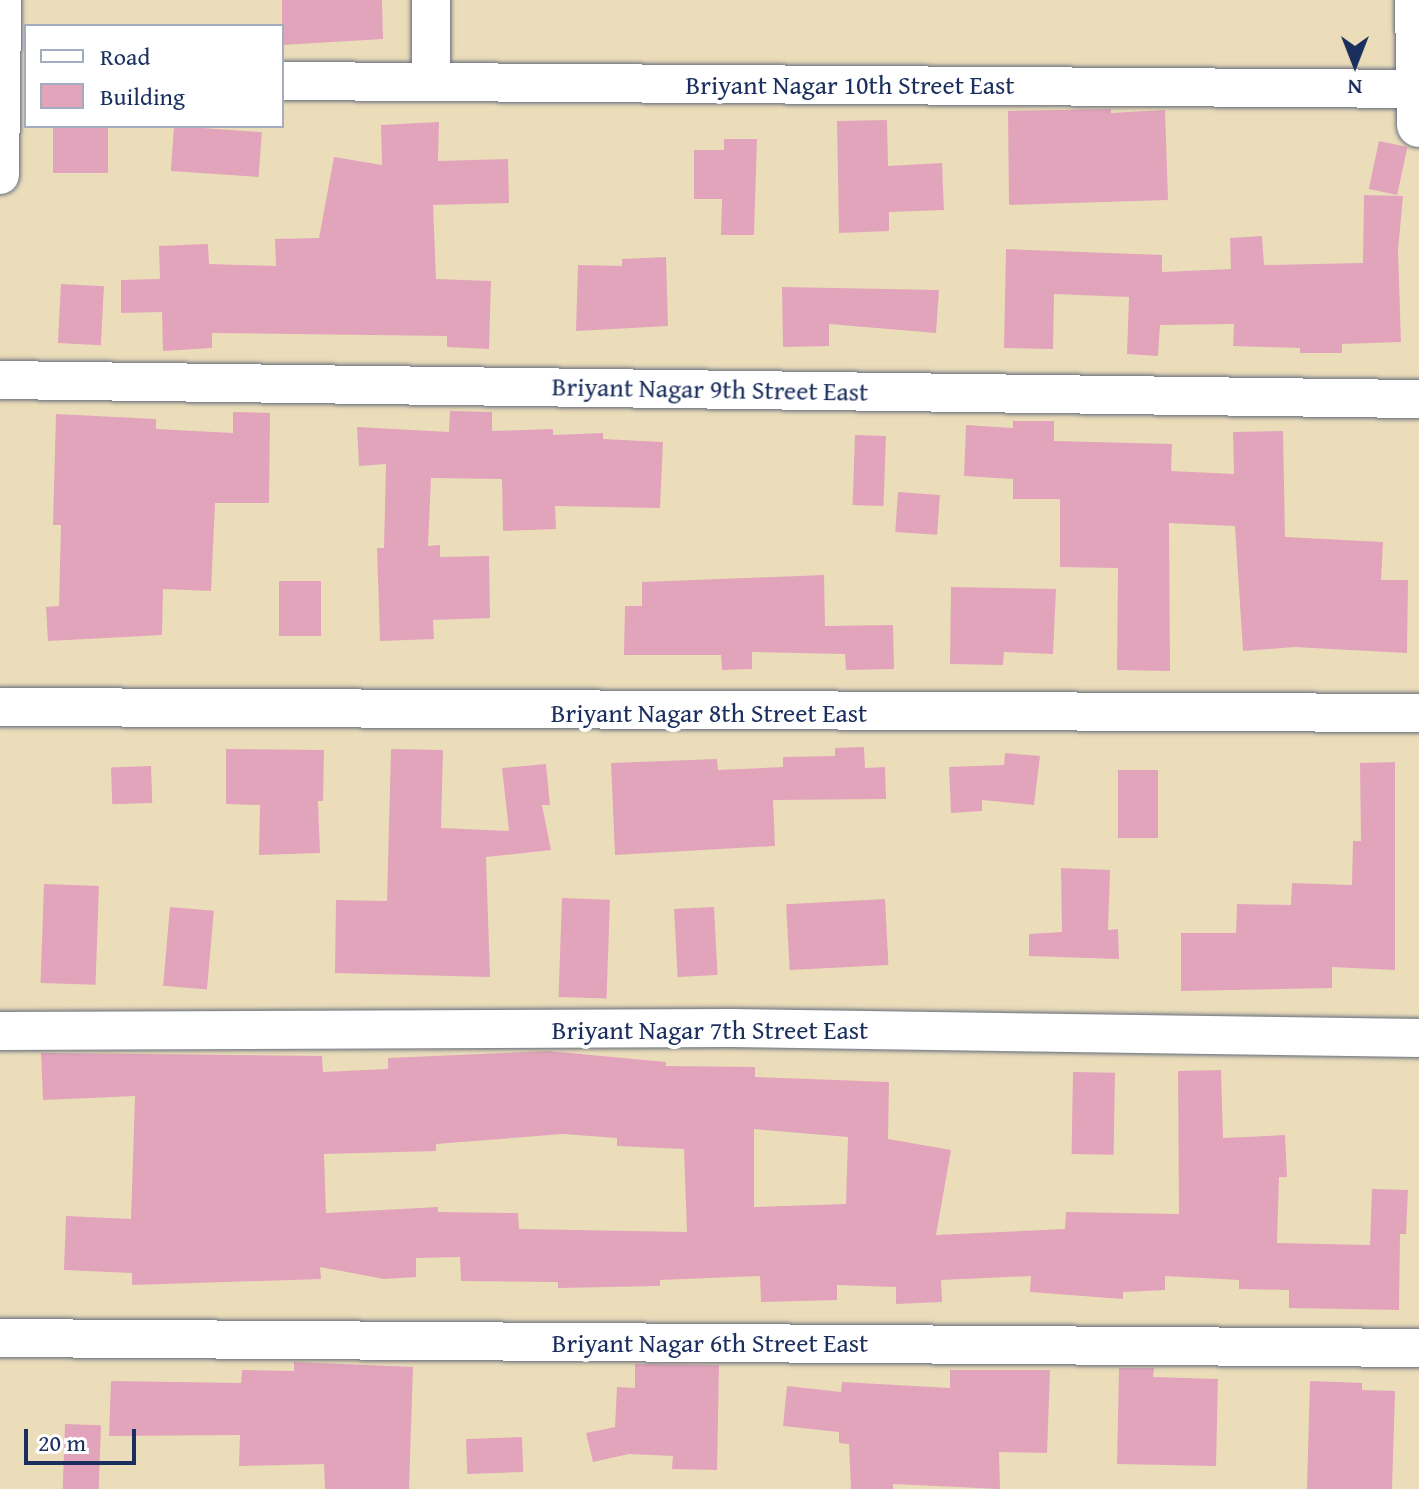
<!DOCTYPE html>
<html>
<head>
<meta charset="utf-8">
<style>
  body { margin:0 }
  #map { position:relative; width:1419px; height:1489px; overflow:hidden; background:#ebddba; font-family:"Gentium Book Plus",serif }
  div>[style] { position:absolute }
  .building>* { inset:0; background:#e2a4ba; transform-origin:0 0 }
  .roads { filter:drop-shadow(0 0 2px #646c7e) drop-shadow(0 0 2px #646c7e) }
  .minor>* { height:38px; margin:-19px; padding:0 19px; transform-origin:19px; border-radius:19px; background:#fff }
  .tertiary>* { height:44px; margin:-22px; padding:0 22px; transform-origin:22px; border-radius:22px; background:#fff }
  span { translate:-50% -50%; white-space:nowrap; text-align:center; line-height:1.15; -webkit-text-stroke:8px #fff; paint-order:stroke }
  .street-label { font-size:26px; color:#1b2f5e }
  .legend { position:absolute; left:24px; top:24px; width:260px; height:104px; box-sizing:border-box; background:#fff; border:2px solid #a4acbf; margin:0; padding:10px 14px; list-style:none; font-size:24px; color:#1b2f5e }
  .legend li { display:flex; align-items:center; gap:16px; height:40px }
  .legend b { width:40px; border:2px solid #a4acbf }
  .north { position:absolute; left:1315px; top:24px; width:80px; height:80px; -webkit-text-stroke:6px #fff; paint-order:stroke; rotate:180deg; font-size:22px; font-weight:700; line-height:32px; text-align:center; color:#1b2f5e }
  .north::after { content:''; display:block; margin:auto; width:28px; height:36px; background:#1b2f5e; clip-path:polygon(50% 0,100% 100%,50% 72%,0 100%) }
  .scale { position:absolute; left:24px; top:1429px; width:112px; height:36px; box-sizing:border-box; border:4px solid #1b2f5e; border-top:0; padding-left:10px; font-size:24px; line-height:28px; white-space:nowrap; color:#1b2f5e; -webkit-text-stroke:6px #fff; paint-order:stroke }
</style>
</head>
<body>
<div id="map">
  <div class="building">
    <div style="clip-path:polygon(282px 0,382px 0,383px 39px,282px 45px)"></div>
    <div style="clip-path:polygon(1111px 109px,1111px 113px,1165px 110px,1168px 200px,1009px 205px,1008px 111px)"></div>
    <div style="clip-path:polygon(887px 120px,888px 166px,942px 163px,944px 210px,889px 212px,889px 231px,839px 233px,837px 121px)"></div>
    <div style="clip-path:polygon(439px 122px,438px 161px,508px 159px,509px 203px,433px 205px,436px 279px,491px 281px,489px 349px,447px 347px,447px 336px,212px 333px,212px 348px,163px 351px,162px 312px,121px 313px,121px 280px,160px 279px,159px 246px,208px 244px,209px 264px,276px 266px,275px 239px,319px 238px,334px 157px,382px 165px,381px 125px)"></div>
    <div style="left:53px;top:126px;width:55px;height:47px"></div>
    <div style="left:174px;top:126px;width:88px;height:45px;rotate:4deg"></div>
    <div style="clip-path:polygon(724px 139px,757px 139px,754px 235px,721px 235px,722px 199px,694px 199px,694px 150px,724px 150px)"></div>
    <div style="left:1379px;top:141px;width:29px;height:49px;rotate:12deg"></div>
    <div style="clip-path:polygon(1364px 195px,1403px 196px,1398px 250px,1401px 342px,1342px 344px,1342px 353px,1300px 353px,1300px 348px,1233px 346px,1234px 324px,1160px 325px,1158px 356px,1127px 354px,1129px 297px,1054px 294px,1053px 349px,1004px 348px,1006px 249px,1162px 255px,1162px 272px,1231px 269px,1230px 238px,1262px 236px,1264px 265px,1363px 263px)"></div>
    <div style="clip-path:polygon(666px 257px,668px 326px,576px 331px,578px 265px,622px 266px,622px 259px)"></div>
    <div style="left:61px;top:284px;width:43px;height:59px;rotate:3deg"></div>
    <div style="clip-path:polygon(782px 287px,939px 290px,936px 333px,829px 324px,829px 346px,783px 347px)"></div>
    <div style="clip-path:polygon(450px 411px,492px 412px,492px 431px,553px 429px,553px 435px,603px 433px,603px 439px,663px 442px,660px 508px,555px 506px,556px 529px,503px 531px,502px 479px,431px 478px,428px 546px,440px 545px,440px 557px,489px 556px,490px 618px,433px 620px,434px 639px,380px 641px,377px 548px,384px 548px,386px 464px,359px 466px,357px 427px,449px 432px)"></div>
    <div style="clip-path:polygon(233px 412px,270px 413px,269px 503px,215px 503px,211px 591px,163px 589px,162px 635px,48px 641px,46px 607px,59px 606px,61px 525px,53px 525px,56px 414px,156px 419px,156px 429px,233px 433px)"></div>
    <div style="clip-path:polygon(1013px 421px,1054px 421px,1054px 441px,1172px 444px,1171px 471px,1234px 474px,1233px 432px,1283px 431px,1285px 537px,1383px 542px,1381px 580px,1408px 580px,1407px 653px,1294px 647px,1243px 651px,1235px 526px,1169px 523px,1170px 671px,1117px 670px,1118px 568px,1060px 567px,1060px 499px,1013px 499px,1013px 479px,964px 476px,966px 425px,1013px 428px)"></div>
    <div style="left:855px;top:435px;width:31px;height:70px;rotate:2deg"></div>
    <div style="left:898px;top:492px;width:42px;height:40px;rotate:4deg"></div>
    <div style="clip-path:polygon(824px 575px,825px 626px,893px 625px,894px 669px,846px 670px,845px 654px,752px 652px,752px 669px,722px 670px,721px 655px,624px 655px,625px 606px,642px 606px,642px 582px)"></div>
    <div style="left:279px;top:581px;width:42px;height:55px"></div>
    <div style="clip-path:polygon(951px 587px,1056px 589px,1053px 654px,1004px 652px,1003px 665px,950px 664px)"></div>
    <div style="clip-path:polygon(864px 747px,865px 768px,885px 767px,886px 799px,773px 800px,775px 846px,615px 855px,611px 763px,717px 759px,718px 770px,783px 767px,783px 757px,835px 756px,835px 748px)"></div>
    <div style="clip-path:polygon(226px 749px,324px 750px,323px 801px,318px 801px,320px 853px,259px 855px,260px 805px,226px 804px)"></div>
    <div style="clip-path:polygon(391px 749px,443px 750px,441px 828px,509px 831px,502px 768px,546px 764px,550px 805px,542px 805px,551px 850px,486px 857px,490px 977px,335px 973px,336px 900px,387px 901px)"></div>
    <div style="clip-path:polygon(1005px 753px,1040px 756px,1034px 805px,982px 800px,982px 811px,951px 813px,949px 767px,1004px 765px)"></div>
    <div style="clip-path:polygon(1395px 762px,1395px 970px,1332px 967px,1332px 988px,1181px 991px,1181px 933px,1236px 933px,1237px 904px,1291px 905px,1292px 883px,1352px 885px,1353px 841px,1361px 841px,1360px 763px)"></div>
    <div style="left:151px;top:766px;width:37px;height:40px;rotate:88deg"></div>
    <div style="left:1118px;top:770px;width:40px;height:68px"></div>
    <div style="clip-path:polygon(1061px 868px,1110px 870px,1108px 930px,1118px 929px,1119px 959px,1029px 956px,1029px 934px,1062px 932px)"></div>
    <div style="left:44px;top:884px;width:55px;height:99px;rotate:2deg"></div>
    <div style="left:562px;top:898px;width:48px;height:99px;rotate:2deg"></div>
    <div style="left:885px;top:899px;width:66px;height:99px;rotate:87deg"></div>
    <div style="left:170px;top:907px;width:44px;height:79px;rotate:5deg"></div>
    <div style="left:714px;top:907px;width:68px;height:40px;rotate:87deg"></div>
    <div style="clip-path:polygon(evenodd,548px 1051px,666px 1062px,666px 1066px,755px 1067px,755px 1077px,889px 1082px,888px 1139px,951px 1150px,936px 1235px,1065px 1229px,1066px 1212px,1179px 1214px,1178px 1071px,1221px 1070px,1223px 1138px,1285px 1135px,1287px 1177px,1279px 1177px,1277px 1243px,1370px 1245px,1372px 1189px,1408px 1190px,1406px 1234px,1400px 1234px,1399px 1310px,1289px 1308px,1289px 1290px,1239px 1289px,1239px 1280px,1165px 1276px,1165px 1290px,1123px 1292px,1123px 1299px,1030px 1292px,1031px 1276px,941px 1280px,942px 1302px,896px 1304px,896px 1287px,837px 1285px,837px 1300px,761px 1302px,760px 1276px,660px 1280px,660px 1286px,558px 1288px,558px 1282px,461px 1281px,460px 1257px,416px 1258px,416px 1277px,384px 1279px,320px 1267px,321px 1279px,132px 1285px,132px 1273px,64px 1270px,66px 1216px,131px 1219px,135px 1096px,43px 1100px,41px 1053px,322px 1056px,323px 1072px,388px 1069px,388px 1058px,548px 1051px,754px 1129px,848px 1137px,846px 1204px,754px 1207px,754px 1129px,548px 1051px,563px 1134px,617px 1138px,617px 1146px,684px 1149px,687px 1232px,519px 1229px,518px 1213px,438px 1212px,438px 1207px,326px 1213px,324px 1154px,436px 1151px,436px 1144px,563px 1134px)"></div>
    <div style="left:1073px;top:1072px;width:42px;height:82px;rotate:1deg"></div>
    <div style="clip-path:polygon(294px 1362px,413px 1367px,409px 1489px,325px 1489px,324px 1464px,239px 1466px,240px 1435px,109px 1436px,111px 1381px,241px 1383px,242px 1370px,294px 1371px)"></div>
    <div style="clip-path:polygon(635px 1364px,719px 1365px,717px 1470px,672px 1469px,673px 1456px,629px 1454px,593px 1462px,586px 1433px,615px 1427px,617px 1387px,635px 1388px)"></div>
    <div style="clip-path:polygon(1119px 1368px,1154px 1368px,1153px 1377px,1218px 1379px,1216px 1466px,1117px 1464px)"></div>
    <div style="clip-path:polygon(950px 1370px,1050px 1370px,1047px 1453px,999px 1452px,1000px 1489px,893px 1484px,893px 1489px,851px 1489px,849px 1444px,839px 1443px,839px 1432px,783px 1426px,787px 1386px,841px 1392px,842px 1382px,950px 1388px)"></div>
    <div style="clip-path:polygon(1310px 1381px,1362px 1383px,1362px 1390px,1395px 1391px,1392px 1489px,1307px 1489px)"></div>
    <div style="left:65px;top:1424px;width:36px;height:65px;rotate:2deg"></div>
    <div style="left:522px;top:1437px;width:35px;height:56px;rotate:88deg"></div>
  </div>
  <div class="roads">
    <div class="minor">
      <div style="left:431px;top:0;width:82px;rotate:90deg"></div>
      <div style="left:282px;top:81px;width:1137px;rotate:0.4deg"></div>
      <div style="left:0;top:175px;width:175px;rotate:-89.3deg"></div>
      <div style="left:0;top:380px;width:1419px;rotate:0.77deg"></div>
      <div style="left:0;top:707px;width:1419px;rotate:0.24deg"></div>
      <div style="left:0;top:1031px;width:731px;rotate:-0.24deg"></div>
      <div style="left:731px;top:1028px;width:688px;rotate:0.83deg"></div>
      <div style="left:0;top:1338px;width:1419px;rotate:0.4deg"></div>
    </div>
    <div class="tertiary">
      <div style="left:1417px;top:0;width:125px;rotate:89.1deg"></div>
    </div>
  </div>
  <div class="street-label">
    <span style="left:850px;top:85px">Briyant Nagar 10th Street East</span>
    <span style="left:710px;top:389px;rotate:1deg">Briyant Nagar 9th Street East</span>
    <span style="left:709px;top:713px">Briyant Nagar 8th Street East</span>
    <span style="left:710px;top:1030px">Briyant Nagar 7th Street East</span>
    <span style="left:710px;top:1343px">Briyant Nagar 6th Street East</span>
  </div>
  <ul class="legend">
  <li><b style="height:10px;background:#fff"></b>Road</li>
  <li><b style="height:22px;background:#e2a4ba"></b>Building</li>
  </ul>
  <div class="north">N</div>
  <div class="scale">20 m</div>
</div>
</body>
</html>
